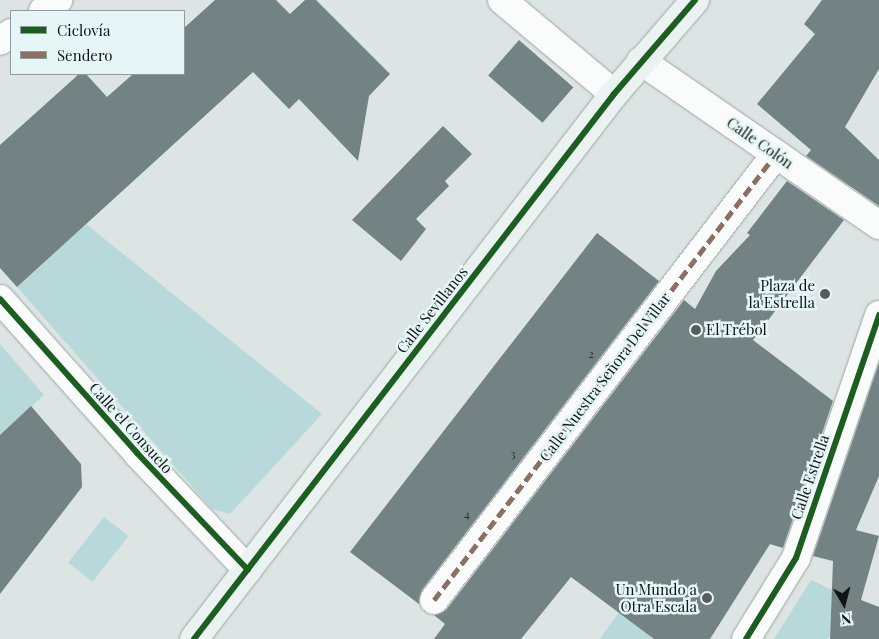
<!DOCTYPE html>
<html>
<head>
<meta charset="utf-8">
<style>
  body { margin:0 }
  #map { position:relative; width:879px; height:639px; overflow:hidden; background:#dce4e4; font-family:"Playfair Display",serif }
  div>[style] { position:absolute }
  .green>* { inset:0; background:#b8d9da; transform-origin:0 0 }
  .building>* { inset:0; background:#738383; transform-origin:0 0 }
  .roads { filter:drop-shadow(0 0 1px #9ea4a4) drop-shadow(0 0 1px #9ea4a4) }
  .pedestrian>* { height:28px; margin:-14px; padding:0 14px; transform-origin:14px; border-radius:14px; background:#fafbfb }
  .minor>* { height:28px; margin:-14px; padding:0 14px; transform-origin:14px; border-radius:14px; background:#fafbfb }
  .secondary>* { height:28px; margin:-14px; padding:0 14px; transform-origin:14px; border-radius:14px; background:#ebf2f2 }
  .quiet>* { height:5px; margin-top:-2.5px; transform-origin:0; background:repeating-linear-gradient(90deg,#8d6e63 0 10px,transparent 0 15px) }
  .cycleway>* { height:6px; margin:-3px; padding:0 3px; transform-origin:3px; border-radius:3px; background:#1b5e20 }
  .dots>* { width:14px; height:14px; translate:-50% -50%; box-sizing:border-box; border:2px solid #e6f5f5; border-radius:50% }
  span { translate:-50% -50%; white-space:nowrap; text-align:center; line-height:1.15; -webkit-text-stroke:5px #e6f5f5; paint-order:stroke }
  .number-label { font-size:12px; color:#293030 }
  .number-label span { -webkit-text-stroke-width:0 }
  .street-label { font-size:15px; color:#101515 }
  .poi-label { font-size:15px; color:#101515 }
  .right { translate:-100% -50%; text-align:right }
  .left { translate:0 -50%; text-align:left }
  .legend { position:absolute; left:10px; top:10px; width:175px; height:65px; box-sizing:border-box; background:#e6f5f5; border:1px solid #909b9b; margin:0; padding:6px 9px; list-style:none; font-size:15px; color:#101515 }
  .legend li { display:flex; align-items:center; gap:10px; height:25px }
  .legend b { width:25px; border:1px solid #909b9b }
  .north { position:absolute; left:819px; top:579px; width:50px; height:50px; -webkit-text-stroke:4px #e6f5f5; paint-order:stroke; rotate:172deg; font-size:14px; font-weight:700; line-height:20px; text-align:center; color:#101515 }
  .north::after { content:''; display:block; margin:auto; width:18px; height:22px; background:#101515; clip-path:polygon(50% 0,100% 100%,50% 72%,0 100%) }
</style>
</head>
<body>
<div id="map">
  <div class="green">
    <div style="clip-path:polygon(86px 224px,322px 414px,230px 514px,212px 509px,17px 287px)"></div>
    <div style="clip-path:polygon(0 344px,44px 395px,0 435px)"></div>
    <div style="left:104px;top:517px;width:31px;height:58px;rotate:38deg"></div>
    <div style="clip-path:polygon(811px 580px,832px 590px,830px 636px,827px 639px,774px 639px)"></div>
    <div style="clip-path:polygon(619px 612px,654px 639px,600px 639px)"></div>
  </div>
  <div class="building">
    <div style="clip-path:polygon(215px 0,276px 0,290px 14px,305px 0,316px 0,390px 74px,369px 96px,358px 161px,299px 99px,289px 109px,253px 72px,17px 287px,0 268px,0 145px,79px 74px,86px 74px,107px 97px,133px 74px,184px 74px,184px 28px)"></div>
    <div style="clip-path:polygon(822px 0,879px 0,879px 69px,845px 127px,879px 160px,879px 206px,806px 156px,811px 150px,757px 104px,815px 34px,804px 24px)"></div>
    <div style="left:519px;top:40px;width:72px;height:47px;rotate:41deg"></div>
    <div style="clip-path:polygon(443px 126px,472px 154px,445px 181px,449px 186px,416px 219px,426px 229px,401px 261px,352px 220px)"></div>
    <div style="clip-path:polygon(787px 181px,844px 220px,753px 340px,833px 401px,783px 548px,770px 544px,710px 639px,654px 639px,571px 577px,521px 639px,434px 639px,445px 624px,434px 615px,446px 610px,684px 300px,695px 309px,716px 271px,750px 235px,747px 233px)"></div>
    <div style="clip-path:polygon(597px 233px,659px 281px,422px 590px,419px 604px,350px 552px)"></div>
    <div style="clip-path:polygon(879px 363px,879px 476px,856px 530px,879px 536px,861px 600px,879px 607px,879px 639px,830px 639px,833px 561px,813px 556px)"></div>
    <div style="clip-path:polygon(31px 406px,81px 464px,82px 487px,0 594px,0 435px)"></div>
  </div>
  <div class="roads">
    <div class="pedestrian">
      <div style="left:434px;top:600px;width:562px;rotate:-52.52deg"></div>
    </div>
    <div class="minor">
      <div style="left:502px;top:0;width:146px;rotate:40deg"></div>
      <div style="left:43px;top:11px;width:19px;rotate:-36deg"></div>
      <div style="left:0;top:41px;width:14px;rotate:-36deg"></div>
      <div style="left:641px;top:61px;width:289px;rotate:34.6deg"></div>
      <div style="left:0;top:299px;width:206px;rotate:48.3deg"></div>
      <div style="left:137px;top:453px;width:161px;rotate:46.5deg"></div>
      <div style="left:746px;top:639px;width:95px;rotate:-58.3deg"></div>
      <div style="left:796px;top:558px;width:257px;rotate:-71.1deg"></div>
    </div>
    <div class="secondary">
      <div style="left:194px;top:639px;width:688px;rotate:-52.38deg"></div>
      <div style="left:614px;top:94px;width:124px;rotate:-49.2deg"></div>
    </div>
  </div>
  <div class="quiet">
    <div style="left:434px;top:600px;width:562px;rotate:-52.52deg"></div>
  </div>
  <div class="cycleway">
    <div style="left:0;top:299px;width:206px;rotate:48.3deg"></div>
    <div style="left:137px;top:453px;width:161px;rotate:46.5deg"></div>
    <div style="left:194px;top:639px;width:688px;rotate:-52.38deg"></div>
    <div style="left:614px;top:94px;width:124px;rotate:-49.2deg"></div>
    <div style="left:746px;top:639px;width:95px;rotate:-58.3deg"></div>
    <div style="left:796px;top:558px;width:257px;rotate:-71.1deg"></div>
  </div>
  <div class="dots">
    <div style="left:825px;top:294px;background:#575d5d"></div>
    <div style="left:696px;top:330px;background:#575d5d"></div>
    <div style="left:707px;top:598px;background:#575d5d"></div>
  </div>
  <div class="number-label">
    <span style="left:591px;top:354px">2</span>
    <span style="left:513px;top:454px">3</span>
    <span style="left:467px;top:514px">4</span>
  </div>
  <div class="street-label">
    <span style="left:760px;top:143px;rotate:35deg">Calle Colón</span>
    <span style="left:432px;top:310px;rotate:-52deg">Calle Sevillanos</span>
    <span style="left:605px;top:377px;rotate:-53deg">Calle Nuestra Señora Del Villar</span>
    <span style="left:131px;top:428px;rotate:48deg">Calle el Consuelo</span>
    <span style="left:810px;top:477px;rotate:-71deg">Calle Estrella</span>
  </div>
  <div class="poi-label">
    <span class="right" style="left:815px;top:294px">Plaza de<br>la Estrella</span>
    <span class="left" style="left:706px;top:330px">El Trébol</span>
    <span class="right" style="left:697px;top:598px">Un Mundo a<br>Otra Escala</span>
  </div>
  <ul class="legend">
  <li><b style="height:6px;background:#1b5e20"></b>Ciclovía</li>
  <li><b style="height:6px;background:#8d6e63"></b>Sendero</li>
  </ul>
  <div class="north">N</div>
</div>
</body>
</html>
